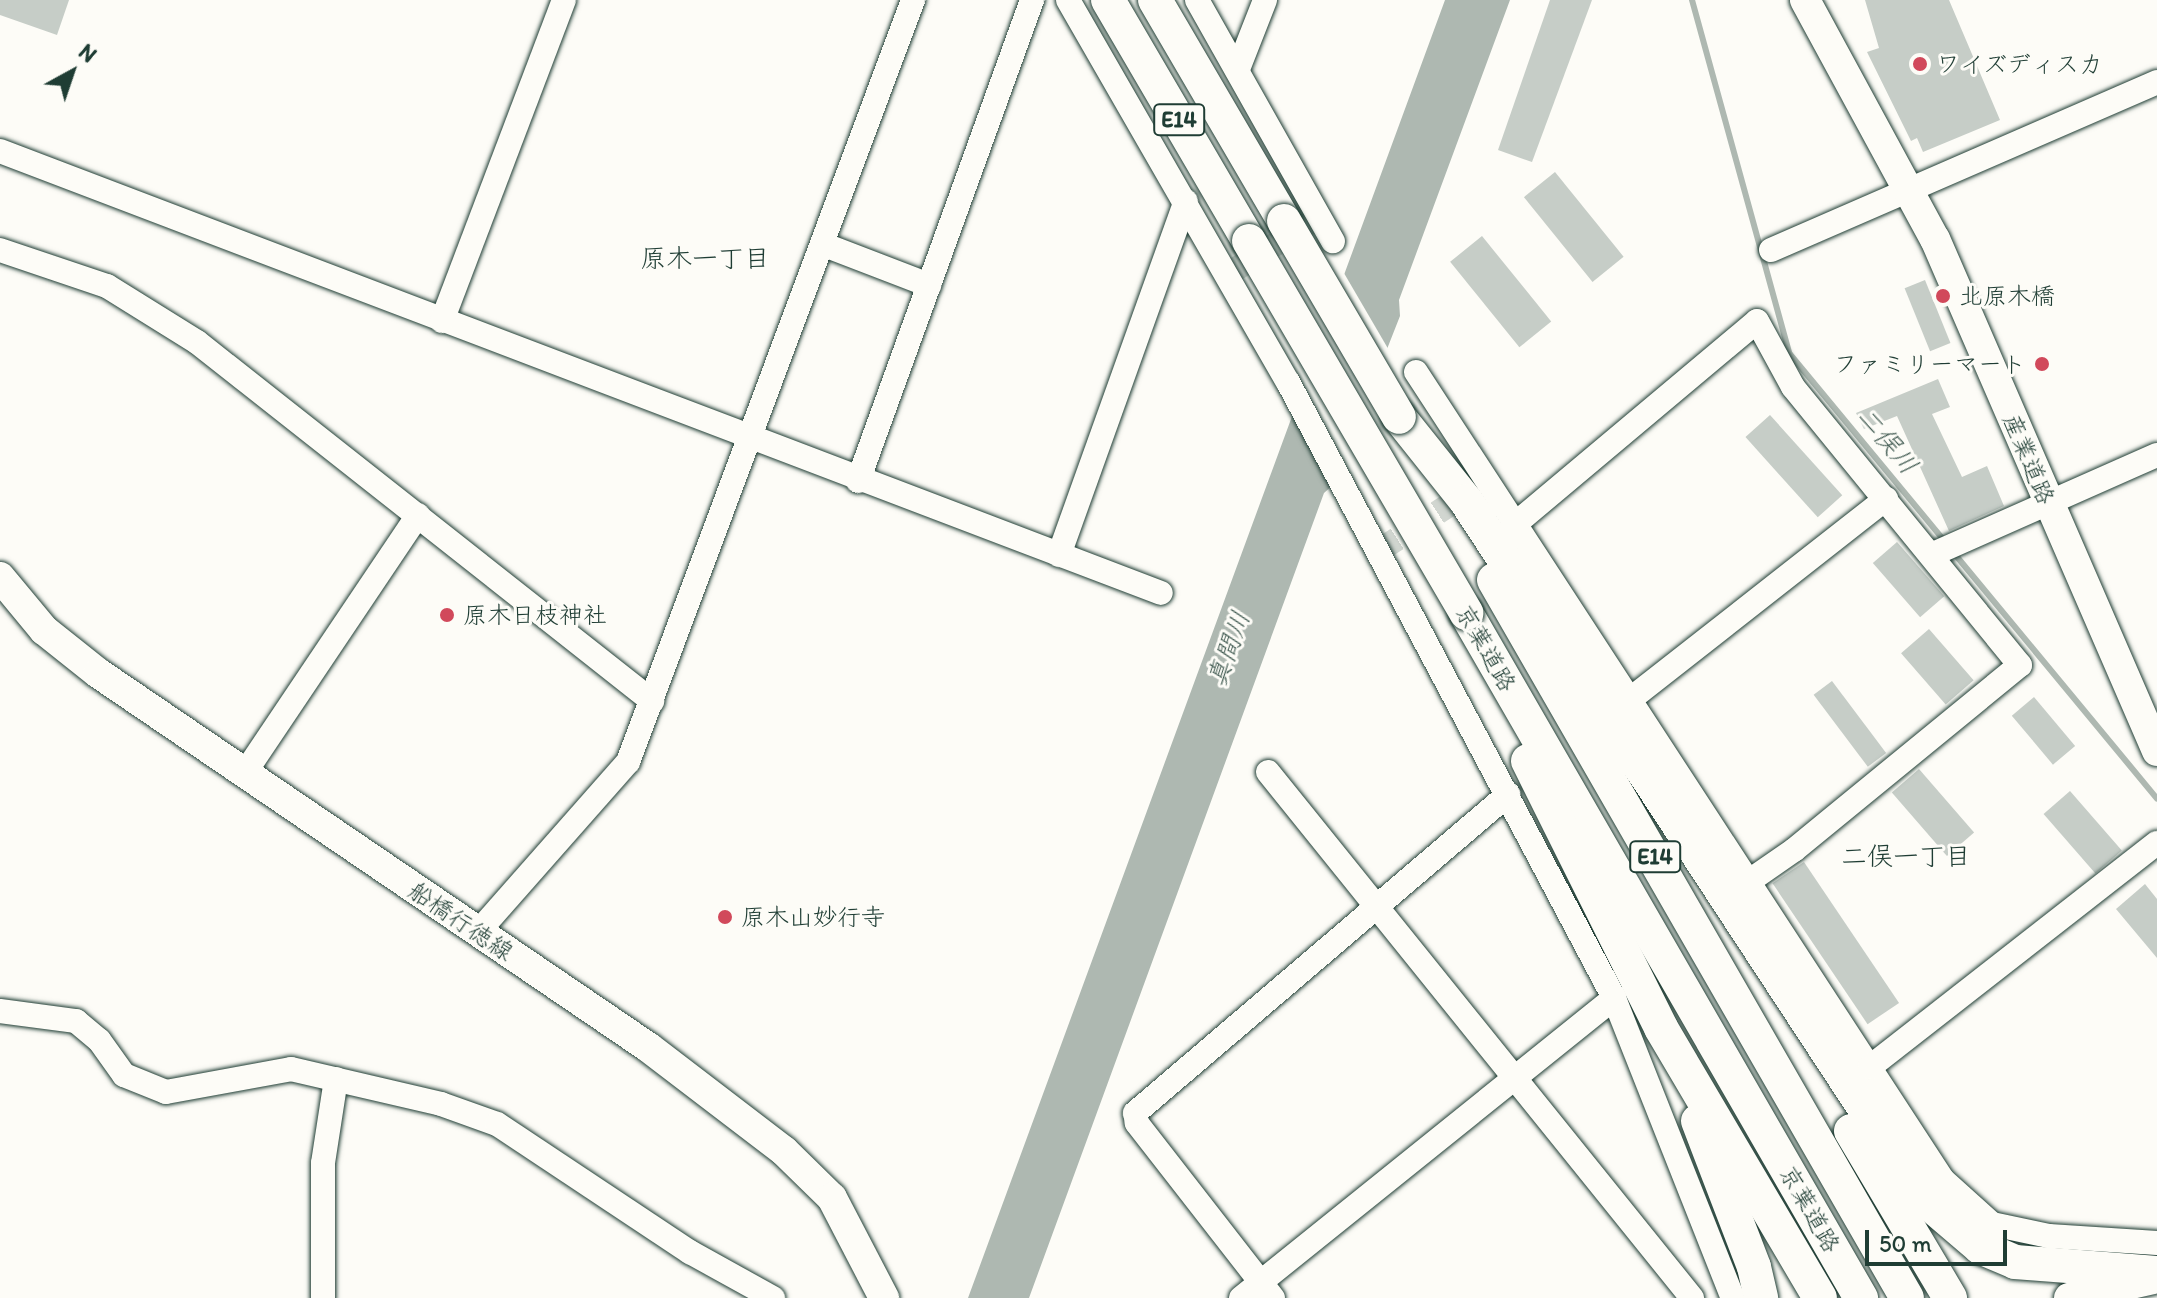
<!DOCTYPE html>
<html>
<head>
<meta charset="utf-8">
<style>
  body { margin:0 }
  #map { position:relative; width:2157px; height:1298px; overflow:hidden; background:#fdfcf7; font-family:Itim,"Klee One",sans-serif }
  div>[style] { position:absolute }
  .water>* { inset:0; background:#aeb8b1 }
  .pier>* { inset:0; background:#fdfcf7 }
  .stream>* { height:6px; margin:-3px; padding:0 3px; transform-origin:3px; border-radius:3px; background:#aeb8b1 }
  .building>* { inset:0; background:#c6cdc7; transform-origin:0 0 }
  .minor-tunnel>* { height:24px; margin-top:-12px; transform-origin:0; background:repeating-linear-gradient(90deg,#d1d6d0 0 24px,transparent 0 36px) }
  .roads { filter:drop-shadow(0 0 2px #1f3d34) drop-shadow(0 0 2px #1f3d34) }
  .minor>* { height:24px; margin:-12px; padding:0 12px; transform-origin:12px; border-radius:12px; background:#fdfcf7 }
  .major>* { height:30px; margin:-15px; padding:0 15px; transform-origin:15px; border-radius:15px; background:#fdfcf7 }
  .highway>* { height:34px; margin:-17px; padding:0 17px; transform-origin:17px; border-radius:17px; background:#fdfcf7 }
  .bridges { filter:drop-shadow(0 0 2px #1f3d34) drop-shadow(0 0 2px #1f3d34) }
  .highway-bridge>* { height:34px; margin:-17px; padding:0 17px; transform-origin:17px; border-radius:17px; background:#fdfcf7 }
  .dots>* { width:22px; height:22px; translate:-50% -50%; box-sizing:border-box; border:4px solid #fdfcf7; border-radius:50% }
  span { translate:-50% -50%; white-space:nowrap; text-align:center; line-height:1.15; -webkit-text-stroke:6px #fdfcf7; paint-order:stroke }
  .shield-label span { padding:2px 6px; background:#fdfcf7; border:2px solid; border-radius:6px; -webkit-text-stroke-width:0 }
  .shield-label { font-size:22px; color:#1f3d34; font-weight:700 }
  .poi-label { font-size:24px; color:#1f3d34 }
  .left { translate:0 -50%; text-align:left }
  .right { translate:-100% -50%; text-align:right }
  .street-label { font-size:24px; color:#1f3d34 }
  .neighbourhood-label { font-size:26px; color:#1f3d34 }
  .water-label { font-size:26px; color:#435c53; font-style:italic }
  .north { position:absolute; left:32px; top:32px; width:80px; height:80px; -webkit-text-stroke:6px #fdfcf7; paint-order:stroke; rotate:40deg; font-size:22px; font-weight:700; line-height:32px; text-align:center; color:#1f3d34 }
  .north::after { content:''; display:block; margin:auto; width:28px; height:36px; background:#1f3d34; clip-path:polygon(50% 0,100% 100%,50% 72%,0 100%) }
  .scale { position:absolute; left:1865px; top:1230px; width:142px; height:36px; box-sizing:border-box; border:4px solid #1f3d34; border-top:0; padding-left:10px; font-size:24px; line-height:28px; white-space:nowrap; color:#1f3d34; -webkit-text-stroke:6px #fdfcf7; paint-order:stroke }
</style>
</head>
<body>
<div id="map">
  <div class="water">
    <div style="clip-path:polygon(1445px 0,1510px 0,1399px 300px,1400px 316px,1334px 484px,1324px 493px,1029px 1298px,968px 1298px)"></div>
  </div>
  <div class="pier">
    <div style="clip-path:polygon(1341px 268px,1390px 352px,1345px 467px,1298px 385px)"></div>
  </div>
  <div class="stream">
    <div style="left:1692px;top:0;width:366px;rotate:74.6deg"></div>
    <div style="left:1789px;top:353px;width:246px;rotate:50.4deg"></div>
    <div style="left:1953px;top:552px;width:320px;rotate:50.4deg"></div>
  </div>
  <div class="building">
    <div style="clip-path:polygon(0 0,69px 0,57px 35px,0 15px)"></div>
    <div style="clip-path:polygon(1550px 0,1592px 0,1532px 162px,1498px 150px)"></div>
    <div style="clip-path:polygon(1865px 0,1949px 0,2000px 120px,1923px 152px,1917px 138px,1911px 141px,1867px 52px,1879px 48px)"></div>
    <div style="left:1555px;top:172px;width:109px;height:40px;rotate:51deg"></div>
    <div style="left:1482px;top:236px;width:110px;height:41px;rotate:51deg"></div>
    <div style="left:1925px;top:280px;width:68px;height:22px;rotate:68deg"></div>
    <div style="clip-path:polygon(1938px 379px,1950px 407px,1932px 414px,1962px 477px,1987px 466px,2004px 506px,1949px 531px,1897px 416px,1864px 429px,1856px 413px)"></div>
    <div style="left:1770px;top:415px;width:108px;height:33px;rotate:48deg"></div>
    <div style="left:1897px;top:542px;width:72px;height:32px;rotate:49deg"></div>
    <div style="left:1929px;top:629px;width:68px;height:37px;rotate:49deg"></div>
    <div style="left:1832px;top:681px;width:90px;height:23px;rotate:53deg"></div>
    <div style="left:2034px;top:697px;width:64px;height:29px;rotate:50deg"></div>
    <div style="left:1919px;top:769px;width:84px;height:36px;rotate:49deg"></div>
    <div style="left:2070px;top:791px;width:79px;height:35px;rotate:49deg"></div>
    <div style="left:1804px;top:862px;width:170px;height:38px;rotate:56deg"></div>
    <div style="clip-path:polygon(2145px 884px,2157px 899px,2157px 958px,2116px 909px)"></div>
  </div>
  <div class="minor-tunnel">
    <div style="left:1228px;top:274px;width:107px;rotate:-32.1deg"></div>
    <div style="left:1377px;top:552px;width:117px;rotate:-33.1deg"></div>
  </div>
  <div class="roads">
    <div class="minor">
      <div style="left:1068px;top:0;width:441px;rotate:60.1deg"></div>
      <div style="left:1288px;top:382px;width:697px;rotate:62.11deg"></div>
      <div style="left:1614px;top:998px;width:323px;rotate:68.4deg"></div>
      <div style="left:1197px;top:0;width:277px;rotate:60.6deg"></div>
      <div style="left:1238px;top:69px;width:74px;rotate:-68.6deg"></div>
      <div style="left:0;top:151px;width:1242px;rotate:20.84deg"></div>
      <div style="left:822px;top:244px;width:115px;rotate:21deg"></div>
      <div style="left:0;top:250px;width:113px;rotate:18.6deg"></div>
      <div style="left:107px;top:286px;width:106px;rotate:31.9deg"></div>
      <div style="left:197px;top:342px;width:580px;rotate:38.27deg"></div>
      <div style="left:1771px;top:250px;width:421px;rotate:-23.5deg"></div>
      <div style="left:442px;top:321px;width:343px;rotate:-69.2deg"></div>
      <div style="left:1416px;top:372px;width:965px;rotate:56.89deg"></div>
      <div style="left:1943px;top:1180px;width:66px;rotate:41.9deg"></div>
      <div style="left:1992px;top:1224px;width:58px;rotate:11.9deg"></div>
      <div style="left:2049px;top:1236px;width:108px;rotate:3.7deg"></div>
      <div style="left:858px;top:481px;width:512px;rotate:-70.11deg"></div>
      <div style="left:1514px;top:525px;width:317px;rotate:-40deg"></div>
      <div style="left:1757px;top:321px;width:75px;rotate:61.4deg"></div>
      <div style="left:1793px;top:387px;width:359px;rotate:50.8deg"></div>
      <div style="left:2020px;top:665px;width:292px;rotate:140.7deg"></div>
      <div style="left:1794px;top:850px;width:56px;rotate:145.2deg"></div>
      <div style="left:1059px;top:555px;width:376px;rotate:-70.3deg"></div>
      <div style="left:1931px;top:555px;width:247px;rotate:-23.9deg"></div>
      <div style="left:1628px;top:701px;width:328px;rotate:-38.1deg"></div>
      <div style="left:1268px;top:772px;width:676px;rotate:51.13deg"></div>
      <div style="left:244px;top:774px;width:312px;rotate:-56.1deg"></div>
      <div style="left:478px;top:932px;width:227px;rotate:-48.6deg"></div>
      <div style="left:628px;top:762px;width:814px;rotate:-69.49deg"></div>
      <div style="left:0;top:1011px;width:77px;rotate:7.5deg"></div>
      <div style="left:76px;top:1021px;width:30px;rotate:40deg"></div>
      <div style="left:99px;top:1040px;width:43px;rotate:54.5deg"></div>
      <div style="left:124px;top:1075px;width:45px;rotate:22deg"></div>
      <div style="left:166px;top:1092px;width:127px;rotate:-10.4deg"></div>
      <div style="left:291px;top:1069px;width:154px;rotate:13.1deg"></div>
      <div style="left:441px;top:1104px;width:59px;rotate:19.7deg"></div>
      <div style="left:497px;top:1124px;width:232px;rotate:33.6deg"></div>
      <div style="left:690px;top:1252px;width:95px;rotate:29deg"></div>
      <div style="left:1870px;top:1067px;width:364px;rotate:-38deg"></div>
      <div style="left:323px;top:1298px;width:135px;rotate:-90deg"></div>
      <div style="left:323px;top:1163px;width:85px;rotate:-81.2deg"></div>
      <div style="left:1241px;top:1298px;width:479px;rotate:-38.8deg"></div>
      <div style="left:1273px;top:1298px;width:222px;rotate:-127.9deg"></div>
      <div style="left:1137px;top:1123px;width:10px;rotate:-101deg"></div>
      <div style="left:1135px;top:1113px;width:491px;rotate:-40.5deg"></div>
    </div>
    <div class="major">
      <div style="left:1805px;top:0;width:272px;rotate:61.5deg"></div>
      <div style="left:1935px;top:239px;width:558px;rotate:66.56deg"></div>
      <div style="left:0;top:577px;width:69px;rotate:50.3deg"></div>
      <div style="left:44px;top:630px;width:69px;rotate:38.5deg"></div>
      <div style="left:98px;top:673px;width:665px;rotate:34.22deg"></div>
      <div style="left:648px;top:1047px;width:171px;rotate:37.4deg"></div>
      <div style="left:784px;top:1151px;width:67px;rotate:44.4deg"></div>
      <div style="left:832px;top:1198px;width:113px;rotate:62.5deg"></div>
      <div style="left:2069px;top:1298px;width:86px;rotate:-12.7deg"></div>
    </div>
    <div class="highway">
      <div style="left:1108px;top:0;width:279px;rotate:59.7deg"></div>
      <div style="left:1155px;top:0;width:256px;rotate:59.7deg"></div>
      <div style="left:1399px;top:417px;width:107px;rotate:51.4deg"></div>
      <div style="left:1466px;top:501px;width:835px;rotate:56.73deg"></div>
      <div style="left:1924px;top:1199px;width:74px;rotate:40.6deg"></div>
      <div style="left:1980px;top:1247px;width:38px;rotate:23deg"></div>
      <div style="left:2015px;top:1262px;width:142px;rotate:4.4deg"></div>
      <div style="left:1494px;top:580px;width:828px;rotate:60.09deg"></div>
      <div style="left:1466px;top:613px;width:791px;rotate:60.03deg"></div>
      <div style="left:1528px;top:761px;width:298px;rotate:63.5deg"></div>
      <div style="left:1661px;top:1028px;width:313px;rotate:59.5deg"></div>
      <div style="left:1698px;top:1121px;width:156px;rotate:69deg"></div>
      <div style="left:1754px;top:1267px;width:32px;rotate:77deg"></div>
      <div style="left:1851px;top:1131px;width:194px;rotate:59.3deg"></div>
    </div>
  </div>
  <div class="bridges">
    <div class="highway-bridge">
      <div style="left:1284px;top:221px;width:227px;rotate:59.6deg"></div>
      <div style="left:1249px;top:241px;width:431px;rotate:59.7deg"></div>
    </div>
  </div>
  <div class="dots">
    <div style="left:1920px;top:64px;background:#d1495b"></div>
    <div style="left:1943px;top:296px;background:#d1495b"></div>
    <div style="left:2042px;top:364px;background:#d1495b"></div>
    <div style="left:447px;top:615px;background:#d1495b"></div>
    <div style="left:725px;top:917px;background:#d1495b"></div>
  </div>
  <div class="shield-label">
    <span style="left:1179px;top:120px">E14</span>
    <span style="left:1655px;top:857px">E14</span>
  </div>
  <div class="poi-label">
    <span class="left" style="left:1936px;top:64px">ワイズディスカ</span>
    <span class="left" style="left:1959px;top:296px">北原木橋</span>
    <span class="right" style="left:2026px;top:364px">ファミリーマート</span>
    <span class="left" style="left:463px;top:615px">原木日枝神社</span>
    <span class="left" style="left:741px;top:917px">原木山妙行寺</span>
  </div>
  <div class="street-label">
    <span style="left:2029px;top:459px;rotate:67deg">産業道路</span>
    <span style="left:1486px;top:648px;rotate:60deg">京葉道路</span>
    <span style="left:461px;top:921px;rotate:34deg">船橋行徳線</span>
    <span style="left:1810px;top:1209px;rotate:60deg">京葉道路</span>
  </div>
  <div class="neighbourhood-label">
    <span style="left:705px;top:259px">原木一丁目</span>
    <span style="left:1906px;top:857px">二俣一丁目</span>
  </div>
  <div class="water-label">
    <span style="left:1887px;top:441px;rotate:50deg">二俣川</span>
    <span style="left:1229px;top:649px;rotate:-70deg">真間川</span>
  </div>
  <div class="north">N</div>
  <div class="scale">50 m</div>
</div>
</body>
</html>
